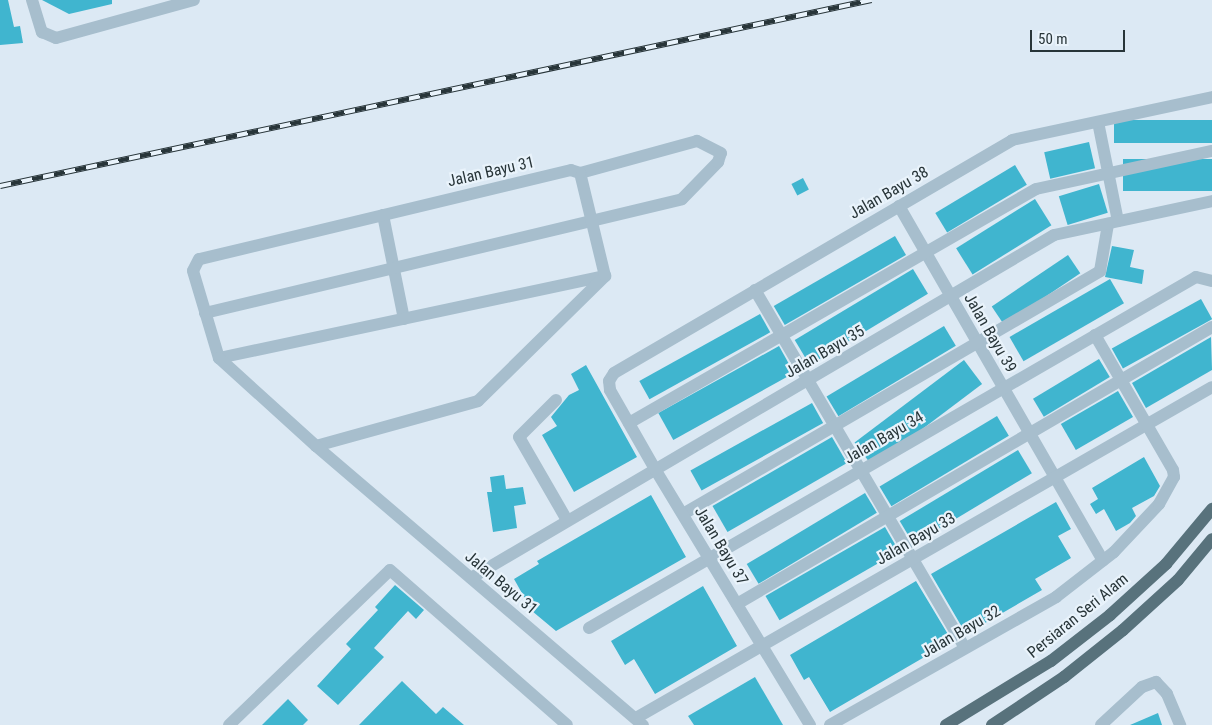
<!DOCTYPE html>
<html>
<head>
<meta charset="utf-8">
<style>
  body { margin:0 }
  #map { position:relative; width:1212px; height:725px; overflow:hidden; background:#dce9f4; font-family:"Roboto Condensed",sans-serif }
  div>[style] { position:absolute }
  .building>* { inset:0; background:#40b5cf; transform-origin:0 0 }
  .minor>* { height:12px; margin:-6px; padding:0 6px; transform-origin:6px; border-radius:6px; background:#a7becd }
  .major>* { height:12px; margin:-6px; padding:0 6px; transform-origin:6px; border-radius:6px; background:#58727c }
  .rail>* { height:5.5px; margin-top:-2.75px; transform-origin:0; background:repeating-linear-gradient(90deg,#e9f3fb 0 11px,#283539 0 22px); box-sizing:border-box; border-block:1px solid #283539 }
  span { translate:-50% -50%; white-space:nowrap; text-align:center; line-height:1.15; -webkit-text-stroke:4.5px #e9f3fb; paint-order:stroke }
  .street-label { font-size:16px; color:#283539 }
  .scale { position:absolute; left:1030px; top:30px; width:95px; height:22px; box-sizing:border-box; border:2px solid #283539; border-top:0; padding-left:6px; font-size:15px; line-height:18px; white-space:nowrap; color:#283539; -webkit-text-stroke:4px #e9f3fb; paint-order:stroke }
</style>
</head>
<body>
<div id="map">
  <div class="building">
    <div style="clip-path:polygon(0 0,8px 0,14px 27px,20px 26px,23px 43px,0 45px)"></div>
    <div style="clip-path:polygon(42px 0,112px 0,112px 4px,69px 14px)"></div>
    <div style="left:1212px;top:120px;width:23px;height:98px;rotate:90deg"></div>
    <div style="left:1089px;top:142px;width:27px;height:46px;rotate:77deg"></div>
    <div style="left:1212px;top:159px;width:32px;height:89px;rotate:90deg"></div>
    <div style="left:1015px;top:165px;width:23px;height:93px;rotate:59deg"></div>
    <div style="left:803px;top:178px;width:13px;height:13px;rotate:63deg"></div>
    <div style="left:1099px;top:184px;width:30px;height:42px;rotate:73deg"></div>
    <div style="left:1035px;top:199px;width:31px;height:93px;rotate:58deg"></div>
    <div style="left:895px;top:236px;width:22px;height:140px;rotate:60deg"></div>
    <div style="clip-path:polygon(1112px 246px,1134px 250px,1130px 267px,1144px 270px,1142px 284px,1105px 277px)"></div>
    <div style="left:1068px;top:255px;width:22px;height:92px;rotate:56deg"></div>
    <div style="left:913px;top:269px;width:29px;height:138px;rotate:59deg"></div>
    <div style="left:1110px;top:279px;width:28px;height:116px;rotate:60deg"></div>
    <div style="left:1201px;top:299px;width:23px;height:102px;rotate:61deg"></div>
    <div style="left:760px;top:314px;width:21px;height:138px;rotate:61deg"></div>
    <div style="left:944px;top:326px;width:23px;height:137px;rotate:59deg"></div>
    <div style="clip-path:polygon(1211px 337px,1212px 370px,1146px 408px,1132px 383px)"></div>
    <div style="left:779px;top:346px;width:31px;height:138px;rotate:61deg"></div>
    <div style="left:1099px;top:359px;width:21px;height:77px;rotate:59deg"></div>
    <div style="left:964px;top:360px;width:30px;height:137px;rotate:53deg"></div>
    <div style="clip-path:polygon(586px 365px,637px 457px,574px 492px,542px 435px,557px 426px,551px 417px,569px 395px,579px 390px,571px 374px)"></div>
    <div style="left:1118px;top:391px;width:30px;height:66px;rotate:60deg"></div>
    <div style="left:812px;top:403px;width:23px;height:139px;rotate:61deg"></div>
    <div style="left:997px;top:416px;width:23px;height:137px;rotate:59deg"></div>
    <div style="left:832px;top:437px;width:30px;height:138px;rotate:60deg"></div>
    <div style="left:1018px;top:450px;width:27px;height:138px;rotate:59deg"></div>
    <div style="clip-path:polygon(1144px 457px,1160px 486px,1154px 496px,1132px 508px,1136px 516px,1130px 523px,1116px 531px,1104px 509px,1096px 514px,1090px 504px,1098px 499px,1092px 488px)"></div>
    <div style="clip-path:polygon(504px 475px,506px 489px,523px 487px,526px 504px,514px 506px,517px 528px,493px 532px,487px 492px,492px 492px,490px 477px)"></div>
    <div style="left:865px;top:493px;width:23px;height:138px;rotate:59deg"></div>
    <div style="clip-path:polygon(651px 495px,686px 557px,556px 631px,532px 611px,514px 579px,539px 564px,537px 561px)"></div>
    <div style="clip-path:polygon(1056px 502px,1071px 529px,1058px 536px,1071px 558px,1035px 579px,1042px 590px,966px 634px,931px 574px)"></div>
    <div style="left:885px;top:527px;width:28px;height:138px;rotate:60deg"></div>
    <div style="clip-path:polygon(916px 581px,952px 641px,830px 712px,809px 677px,804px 680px,790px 655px)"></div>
    <div style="clip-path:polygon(395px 585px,424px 610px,416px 619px,408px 611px,374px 648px,384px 657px,338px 705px,317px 686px,351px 649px,346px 644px,378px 610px,375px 607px)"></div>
    <div style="clip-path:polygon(703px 586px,737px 646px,655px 694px,634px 659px,625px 665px,611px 641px)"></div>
    <div style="clip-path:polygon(755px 677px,783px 725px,694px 725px,688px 716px)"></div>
    <div style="clip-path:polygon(402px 681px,436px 714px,443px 707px,464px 725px,359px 725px)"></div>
    <div style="clip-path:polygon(288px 699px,308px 720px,303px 725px,262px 725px)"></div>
    <div style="clip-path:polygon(1158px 713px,1162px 725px,1130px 725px)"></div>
  </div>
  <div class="minor">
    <div style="left:32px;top:0;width:34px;rotate:73deg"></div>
    <div style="left:42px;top:32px;width:15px;rotate:23deg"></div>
    <div style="left:56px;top:38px;width:143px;rotate:-15.4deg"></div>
    <div style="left:1098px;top:122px;width:101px;rotate:78.6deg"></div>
    <div style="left:899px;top:206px;width:409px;rotate:60.1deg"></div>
    <div style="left:383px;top:215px;width:106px;rotate:78.6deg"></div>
    <div style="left:755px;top:290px;width:415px;rotate:59.6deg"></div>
    <div style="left:205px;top:313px;width:490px;rotate:-13.4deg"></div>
    <div style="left:682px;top:199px;width:52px;rotate:-45.8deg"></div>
    <div style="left:718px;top:162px;width:9px;rotate:-72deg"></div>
    <div style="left:721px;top:153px;width:27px;rotate:-153deg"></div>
    <div style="left:697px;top:141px;width:121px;rotate:164.7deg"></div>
    <div style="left:219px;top:358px;width:395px;rotate:-12deg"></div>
    <div style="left:556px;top:400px;width:52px;rotate:135deg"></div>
    <div style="left:519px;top:437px;width:96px;rotate:60deg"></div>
    <div style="left:629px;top:423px;width:469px;rotate:-29.9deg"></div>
    <div style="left:1036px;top:189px;width:180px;rotate:-12.2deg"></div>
    <div style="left:316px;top:446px;width:168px;rotate:-15.5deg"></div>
    <div style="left:478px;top:401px;width:178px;rotate:-44.5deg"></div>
    <div style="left:605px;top:276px;width:106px;rotate:-103.6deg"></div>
    <div style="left:580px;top:173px;width:9px;rotate:-162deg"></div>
    <div style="left:571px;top:170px;width:382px;rotate:166.5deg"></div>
    <div style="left:199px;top:259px;width:13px;rotate:117deg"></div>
    <div style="left:193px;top:271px;width:91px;rotate:73.4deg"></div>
    <div style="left:219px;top:358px;width:131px;rotate:42.2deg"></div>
    <div style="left:316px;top:446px;width:430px;rotate:40.5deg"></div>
    <div style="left:683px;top:514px;width:483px;rotate:-30.2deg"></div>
    <div style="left:1100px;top:271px;width:48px;rotate:-80.3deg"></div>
    <div style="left:471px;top:578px;width:676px;rotate:-30.47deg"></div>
    <div style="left:1054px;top:235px;width:162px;rotate:-12.1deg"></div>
    <div style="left:737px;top:604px;width:550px;rotate:-30.25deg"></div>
    <div style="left:589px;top:628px;width:701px;rotate:-30.04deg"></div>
    <div style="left:1196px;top:277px;width:16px;rotate:14deg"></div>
    <div style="left:636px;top:718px;width:664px;rotate:-29.88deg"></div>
    <div style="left:229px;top:725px;width:223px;rotate:-43.9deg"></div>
    <div style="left:390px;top:570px;width:235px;rotate:41.2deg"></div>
    <div style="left:810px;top:725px;width:299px;rotate:-121.2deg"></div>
    <div style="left:655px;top:469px;width:91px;rotate:-119.7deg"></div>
    <div style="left:610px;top:390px;width:9px;rotate:-96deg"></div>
    <div style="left:609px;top:381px;width:9px;rotate:-58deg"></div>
    <div style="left:614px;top:373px;width:461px;rotate:-30.3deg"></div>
    <div style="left:1012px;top:140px;width:205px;rotate:-12.1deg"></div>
    <div style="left:830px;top:725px;width:260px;rotate:-29.5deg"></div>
    <div style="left:1056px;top:597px;width:73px;rotate:-37.8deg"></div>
    <div style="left:1114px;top:552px;width:66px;rotate:-46.8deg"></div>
    <div style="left:1159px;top:504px;width:31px;rotate:-61deg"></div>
    <div style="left:1174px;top:477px;width:7px;rotate:-98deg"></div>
    <div style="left:1173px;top:470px;width:156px;rotate:-120deg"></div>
    <div style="left:1101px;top:725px;width:56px;rotate:-42.8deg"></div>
    <div style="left:1142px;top:687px;width:15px;rotate:-20deg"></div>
    <div style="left:1156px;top:682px;width:16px;rotate:47deg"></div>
    <div style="left:1167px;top:694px;width:34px;rotate:67deg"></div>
  </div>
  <div class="major">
    <div style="left:946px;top:725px;width:123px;rotate:-31.4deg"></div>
    <div style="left:1051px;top:661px;width:75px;rotate:-37.9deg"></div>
    <div style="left:1110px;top:615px;width:76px;rotate:-42.3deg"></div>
    <div style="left:1166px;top:564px;width:72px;rotate:-50.1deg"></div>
    <div style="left:992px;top:725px;width:87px;rotate:-33.7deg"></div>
    <div style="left:1064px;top:677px;width:75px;rotate:-38.5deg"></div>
    <div style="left:1123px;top:630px;width:74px;rotate:-42.3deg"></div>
    <div style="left:1178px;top:580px;width:53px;rotate:-50.3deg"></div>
  </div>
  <div class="rail">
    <div style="left:0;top:186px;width:891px;rotate:-12.05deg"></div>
  </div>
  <div class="street-label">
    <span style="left:491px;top:172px;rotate:-13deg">Jalan Bayu 31</span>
    <span style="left:889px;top:193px;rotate:-30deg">Jalan Bayu 38</span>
    <span style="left:990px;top:333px;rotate:60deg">Jalan Bayu 39</span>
    <span style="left:825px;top:352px;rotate:-30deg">Jalan Bayu 35</span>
    <span style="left:884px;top:438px;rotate:-30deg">Jalan Bayu 34</span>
    <span style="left:916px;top:539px;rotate:-30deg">Jalan Bayu 33</span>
    <span style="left:721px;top:546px;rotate:59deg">Jalan Bayu 37</span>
    <span style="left:501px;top:583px;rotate:40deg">Jalan Bayu 31</span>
    <span style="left:1078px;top:616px;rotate:-39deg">Persiaran Seri Alam</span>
    <span style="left:961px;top:632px;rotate:-30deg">Jalan Bayu 32</span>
  </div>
  <div class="scale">50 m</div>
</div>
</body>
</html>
